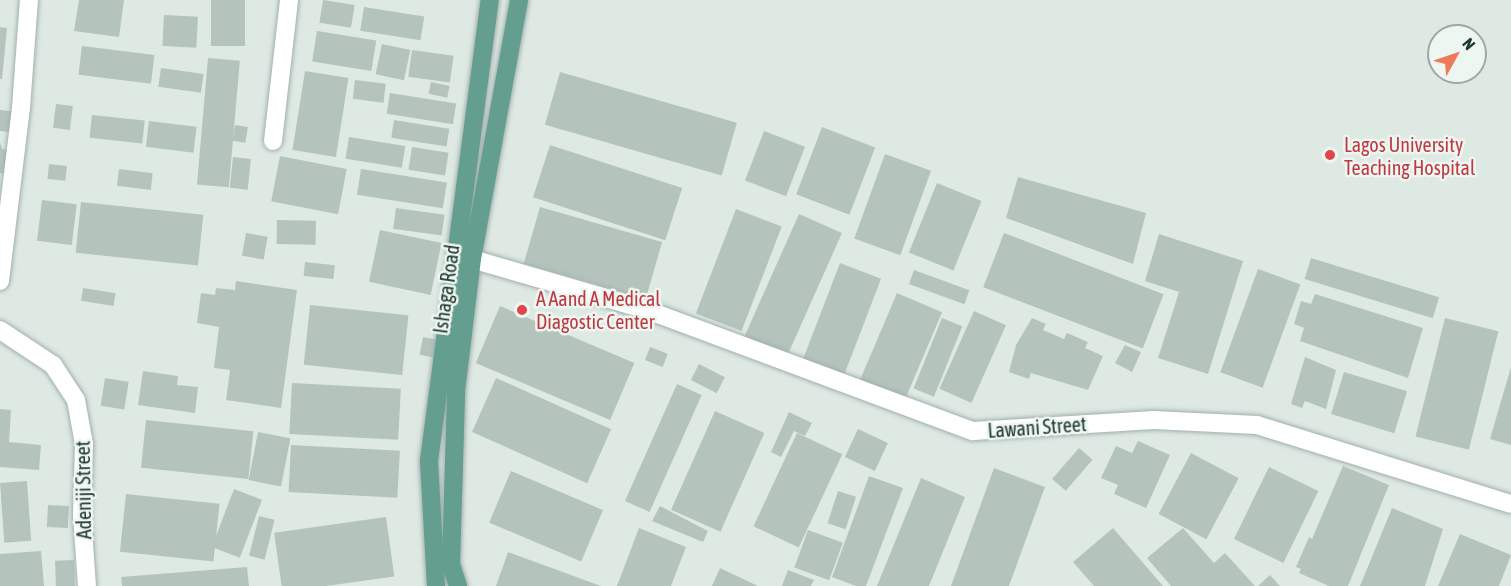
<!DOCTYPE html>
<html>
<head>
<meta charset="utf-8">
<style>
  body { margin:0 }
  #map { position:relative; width:1511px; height:586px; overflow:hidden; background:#dee9e4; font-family:"Asap Condensed",sans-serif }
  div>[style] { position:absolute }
  .building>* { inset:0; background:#b4c4bd; transform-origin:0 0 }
  .roads { filter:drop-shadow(0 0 2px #a1b0ab) drop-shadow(0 0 2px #a1b0ab) }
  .minor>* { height:18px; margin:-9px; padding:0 9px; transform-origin:9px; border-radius:9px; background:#fff }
  .major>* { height:18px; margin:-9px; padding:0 9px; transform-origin:9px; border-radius:9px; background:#649e8e }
  .dots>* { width:16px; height:16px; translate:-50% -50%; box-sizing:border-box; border:3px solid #eef6f2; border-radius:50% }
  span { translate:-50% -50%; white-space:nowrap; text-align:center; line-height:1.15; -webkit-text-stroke:5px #eef6f2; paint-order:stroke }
  .health-label { font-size:20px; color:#be3a42 }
  .left { translate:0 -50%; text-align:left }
  .street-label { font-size:20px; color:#203831 }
  .north { position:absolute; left:1427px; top:24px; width:60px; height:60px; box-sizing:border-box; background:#eef6f2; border:2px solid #9caaa5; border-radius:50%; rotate:50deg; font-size:16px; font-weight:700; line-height:24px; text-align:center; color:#203831 }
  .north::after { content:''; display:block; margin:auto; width:21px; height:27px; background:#ed7b58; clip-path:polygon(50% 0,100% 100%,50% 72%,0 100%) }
</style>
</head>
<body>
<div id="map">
  <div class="building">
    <div style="clip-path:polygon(79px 0,124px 0,119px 37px,74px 31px)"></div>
    <div style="left:211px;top:0;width:34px;height:46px"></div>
    <div style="left:323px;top:0;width:32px;height:23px;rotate:9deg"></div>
    <div style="left:364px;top:7px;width:61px;height:24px;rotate:9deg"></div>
    <div style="left:164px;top:15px;width:34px;height:31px;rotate:3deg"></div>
    <div style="clip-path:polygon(0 27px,7px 28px,2px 79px,0 79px)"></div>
    <div style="left:317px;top:31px;width:60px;height:31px;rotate:9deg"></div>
    <div style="left:382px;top:44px;width:29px;height:31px;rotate:12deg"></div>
    <div style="left:82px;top:46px;width:73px;height:29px;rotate:7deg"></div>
    <div style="left:412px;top:50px;width:42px;height:27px;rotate:8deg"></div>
    <div style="left:208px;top:58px;width:32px;height:127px;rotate:5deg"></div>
    <div style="left:161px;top:68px;width:43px;height:19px;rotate:8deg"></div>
    <div style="left:305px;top:71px;width:44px;height:80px;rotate:9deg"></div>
    <div style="left:560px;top:72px;width:184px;height:55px;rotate:16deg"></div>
    <div style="left:355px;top:80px;width:31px;height:19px;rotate:7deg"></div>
    <div style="left:431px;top:82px;width:19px;height:12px;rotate:12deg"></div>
    <div style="left:390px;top:93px;width:67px;height:21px;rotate:9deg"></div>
    <div style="left:56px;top:104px;width:17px;height:24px;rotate:7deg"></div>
    <div style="left:0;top:110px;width:19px;height:21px;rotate:6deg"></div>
    <div style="left:92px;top:115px;width:53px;height:23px;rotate:6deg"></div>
    <div style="left:394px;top:120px;width:56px;height:18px;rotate:9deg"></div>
    <div style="left:149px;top:121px;width:48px;height:26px;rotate:7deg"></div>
    <div style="left:235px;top:125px;width:13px;height:16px;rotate:9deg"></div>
    <div style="left:822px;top:127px;width:57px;height:72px;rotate:21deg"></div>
    <div style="left:764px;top:131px;width:44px;height:53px;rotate:21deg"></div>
    <div style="left:349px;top:137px;width:57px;height:22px;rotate:9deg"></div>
    <div style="clip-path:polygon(0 142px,2px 149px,8px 150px,6px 174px,0 173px)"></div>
    <div style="left:550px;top:145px;width:139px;height:55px;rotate:18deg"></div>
    <div style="left:412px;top:147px;width:37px;height:23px;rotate:9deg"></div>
    <div style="left:885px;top:154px;width:49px;height:90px;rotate:20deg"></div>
    <div style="left:280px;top:156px;width:68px;height:46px;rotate:11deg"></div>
    <div style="left:233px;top:157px;width:18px;height:31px;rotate:6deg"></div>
    <div style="left:49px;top:164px;width:18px;height:15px;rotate:6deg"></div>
    <div style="left:119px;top:169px;width:34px;height:17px;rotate:7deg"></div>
    <div style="left:361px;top:169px;width:87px;height:26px;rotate:9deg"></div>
    <div style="clip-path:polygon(1018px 177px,1146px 213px,1133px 264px,1006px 218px)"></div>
    <div style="left:937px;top:183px;width:48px;height:75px;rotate:22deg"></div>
    <div style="left:42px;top:200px;width:35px;height:41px;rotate:7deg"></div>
    <div style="left:81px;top:202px;width:123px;height:51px;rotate:6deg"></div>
    <div style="left:540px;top:207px;width:127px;height:59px;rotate:16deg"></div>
    <div style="left:396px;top:208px;width:49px;height:21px;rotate:8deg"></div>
    <div style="left:736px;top:209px;width:49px;height:112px;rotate:21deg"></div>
    <div style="left:799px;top:214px;width:47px;height:140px;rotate:24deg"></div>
    <div style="left:277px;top:220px;width:39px;height:24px;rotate:1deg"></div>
    <div style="left:380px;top:230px;width:63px;height:53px;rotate:12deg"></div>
    <div style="left:246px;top:233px;width:22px;height:23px;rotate:10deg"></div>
    <div style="left:1004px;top:233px;width:171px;height:58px;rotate:21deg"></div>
    <div style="clip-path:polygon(1159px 234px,1243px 261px,1208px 374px,1158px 358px,1179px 292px,1145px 281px)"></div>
    <div style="left:1311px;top:258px;width:134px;height:22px;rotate:17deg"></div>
    <div style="left:305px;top:262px;width:30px;height:14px;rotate:6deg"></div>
    <div style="left:840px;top:263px;width:44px;height:108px;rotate:21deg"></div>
    <div style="left:1258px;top:269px;width:45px;height:110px;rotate:20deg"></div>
    <div style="left:914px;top:270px;width:59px;height:15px;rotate:20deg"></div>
    <div style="clip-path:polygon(236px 281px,297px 290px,281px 408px,226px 400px,230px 370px,214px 368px,219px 327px,197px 323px,201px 293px,215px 295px,216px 288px,235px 290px)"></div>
    <div style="left:83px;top:288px;width:33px;height:13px;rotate:9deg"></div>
    <div style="left:897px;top:293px;width:49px;height:96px;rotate:23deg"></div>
    <div style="clip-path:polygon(1315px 294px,1423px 328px,1408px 378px,1300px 341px,1304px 328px,1294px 324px,1301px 301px,1311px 304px)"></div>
    <div style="left:310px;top:305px;width:99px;height:60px;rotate:6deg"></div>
    <div style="left:500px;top:306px;width:146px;height:62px;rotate:23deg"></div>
    <div style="left:974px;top:311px;width:35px;height:85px;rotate:24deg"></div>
    <div style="left:942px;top:318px;width:22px;height:76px;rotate:22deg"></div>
    <div style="clip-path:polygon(1032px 318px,1046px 324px,1043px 330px,1064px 339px,1067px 333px,1088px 342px,1085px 348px,1103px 356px,1088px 390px,1031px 373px,1029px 379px,1009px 372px,1016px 345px)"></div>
    <div style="left:1445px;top:318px;width:55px;height:122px;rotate:14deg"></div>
    <div style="left:423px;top:337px;width:21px;height:18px;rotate:11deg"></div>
    <div style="clip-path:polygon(1125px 345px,1141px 352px,1132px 372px,1115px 363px)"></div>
    <div style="left:650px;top:347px;width:19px;height:14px;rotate:21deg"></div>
    <div style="clip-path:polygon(1305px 357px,1336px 370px,1326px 409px,1305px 401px,1302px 408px,1291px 404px)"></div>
    <div style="left:699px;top:364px;width:29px;height:18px;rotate:27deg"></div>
    <div style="clip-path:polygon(1511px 367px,1511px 445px,1490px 439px)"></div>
    <div style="clip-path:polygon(143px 371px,178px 376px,177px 385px,198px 387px,195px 413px,138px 405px)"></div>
    <div style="left:1344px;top:372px;width:66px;height:44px;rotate:17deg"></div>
    <div style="left:105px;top:378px;width:24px;height:28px;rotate:9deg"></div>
    <div style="left:496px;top:378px;width:126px;height:59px;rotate:24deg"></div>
    <div style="left:292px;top:383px;width:109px;height:51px;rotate:3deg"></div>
    <div style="left:677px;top:384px;width:27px;height:128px;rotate:24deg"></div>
    <div style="clip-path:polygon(0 409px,11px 410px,9px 442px,41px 445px,39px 470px,0 467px)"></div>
    <div style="left:715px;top:411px;width:54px;height:108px;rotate:24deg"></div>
    <div style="clip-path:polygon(789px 412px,812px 423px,805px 436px,794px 431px,781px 457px,771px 452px)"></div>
    <div style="left:146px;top:420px;width:108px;height:48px;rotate:6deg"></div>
    <div style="left:858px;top:429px;width:33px;height:31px;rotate:25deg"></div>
    <div style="left:258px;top:432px;width:33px;height:49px;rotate:11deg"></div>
    <div style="left:797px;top:433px;width:50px;height:103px;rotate:25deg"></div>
    <div style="clip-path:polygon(1138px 441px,1170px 455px,1146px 508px,1114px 494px,1118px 485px,1101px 478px,1116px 446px,1132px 453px)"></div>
    <div style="left:291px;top:445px;width:109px;height:47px;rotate:3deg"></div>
    <div style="left:1079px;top:448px;width:18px;height:41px;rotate:41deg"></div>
    <div style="left:1191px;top:453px;width:54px;height:69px;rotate:28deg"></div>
    <div style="clip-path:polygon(1343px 466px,1389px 485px,1348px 586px,1329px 586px,1299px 573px,1301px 569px,1296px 567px,1309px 537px,1312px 539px)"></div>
    <div style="left:1269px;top:467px;width:55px;height:80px;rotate:26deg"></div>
    <div style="clip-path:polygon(994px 468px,1045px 487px,1009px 586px,951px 586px)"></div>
    <div style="left:511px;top:471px;width:100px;height:56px;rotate:23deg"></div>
    <div style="clip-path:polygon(869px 476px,903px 488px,866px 586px,856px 586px,832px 577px)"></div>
    <div style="clip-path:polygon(921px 478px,965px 497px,929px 586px,877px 586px)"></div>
    <div style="left:27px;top:481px;width:60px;height:27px;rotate:86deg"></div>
    <div style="left:234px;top:489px;width:30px;height:62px;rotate:21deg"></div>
    <div style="left:838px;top:491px;width:19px;height:34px;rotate:18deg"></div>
    <div style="left:126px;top:494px;width:94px;height:58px;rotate:6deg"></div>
    <div style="left:48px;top:505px;width:21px;height:22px;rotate:3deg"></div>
    <div style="clip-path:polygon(660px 506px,708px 531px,703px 542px,652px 521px)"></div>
    <div style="clip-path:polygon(1392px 508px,1443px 529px,1425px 586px,1360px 586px)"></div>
    <div style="left:259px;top:516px;width:16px;height:41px;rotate:14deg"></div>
    <div style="left:386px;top:517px;width:60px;height:113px;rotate:82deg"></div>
    <div style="clip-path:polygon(639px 528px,686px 547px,671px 586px,617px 586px)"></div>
    <div style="clip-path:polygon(1113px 528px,1163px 586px,1094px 586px,1073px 562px)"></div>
    <div style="clip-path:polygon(1183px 528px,1214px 563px,1225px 553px,1255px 586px,1171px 586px,1147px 558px)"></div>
    <div style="left:808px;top:530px;width:37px;height:40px;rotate:20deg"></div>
    <div style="clip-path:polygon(1460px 534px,1511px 555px,1499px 586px,1438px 586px)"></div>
    <div style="clip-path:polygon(41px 551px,44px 586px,0 586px,0 554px)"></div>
    <div style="clip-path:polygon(508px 552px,601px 586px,496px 586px)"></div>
    <div style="left:74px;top:560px;width:26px;height:19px;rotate:88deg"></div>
    <div style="clip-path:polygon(247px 567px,249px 586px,122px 586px,121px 577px)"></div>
    <div style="clip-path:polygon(720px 568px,758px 586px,712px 586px)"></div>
    <div style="clip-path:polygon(788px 570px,814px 580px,811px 586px,782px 586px)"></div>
    <div style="clip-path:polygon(1270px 575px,1280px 586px,1258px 586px)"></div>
  </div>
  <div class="roads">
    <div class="minor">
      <div style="left:273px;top:141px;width:142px;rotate:-83.5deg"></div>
      <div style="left:472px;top:259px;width:182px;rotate:16.2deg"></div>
      <div style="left:647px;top:310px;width:348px;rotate:20.4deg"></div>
      <div style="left:973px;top:431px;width:181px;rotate:-3.5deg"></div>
      <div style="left:1154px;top:420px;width:103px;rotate:2.8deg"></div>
      <div style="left:1257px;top:425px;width:266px;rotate:17.3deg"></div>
      <div style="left:0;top:281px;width:174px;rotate:-83.1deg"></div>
      <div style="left:21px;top:108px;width:108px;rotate:-85.8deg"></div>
      <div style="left:0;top:330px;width:64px;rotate:33.4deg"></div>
      <div style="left:53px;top:365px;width:42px;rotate:56.7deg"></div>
      <div style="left:76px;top:400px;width:45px;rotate:79.7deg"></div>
      <div style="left:84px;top:444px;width:71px;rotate:91.6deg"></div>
      <div style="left:82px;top:515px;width:71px;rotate:86deg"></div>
    </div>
    <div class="major">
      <div style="left:436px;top:586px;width:125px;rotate:-93.2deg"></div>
      <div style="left:429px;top:461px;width:465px;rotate:-82.5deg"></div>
      <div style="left:458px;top:586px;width:23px;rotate:-108deg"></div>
      <div style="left:451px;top:564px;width:173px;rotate:-88.3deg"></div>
      <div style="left:456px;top:391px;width:133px;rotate:-83.1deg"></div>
      <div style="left:472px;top:259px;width:263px;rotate:-79.7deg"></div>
    </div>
  </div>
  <div class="dots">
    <div style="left:1330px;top:155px;background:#e0444e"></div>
    <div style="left:522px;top:310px;background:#e0444e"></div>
  </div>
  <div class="health-label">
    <span class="left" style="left:1344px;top:156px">Lagos University<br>Teaching Hospital</span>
    <span class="left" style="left:536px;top:310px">A Aand A Medical<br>Diagostic Center</span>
  </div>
  <div class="street-label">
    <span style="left:446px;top:289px;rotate:-82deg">Ishaga Road</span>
    <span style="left:1037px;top:427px;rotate:-4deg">Lawani Street</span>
    <span style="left:83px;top:490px;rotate:-91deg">Adeniji Street</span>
  </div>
  <div class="north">N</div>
</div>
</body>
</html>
